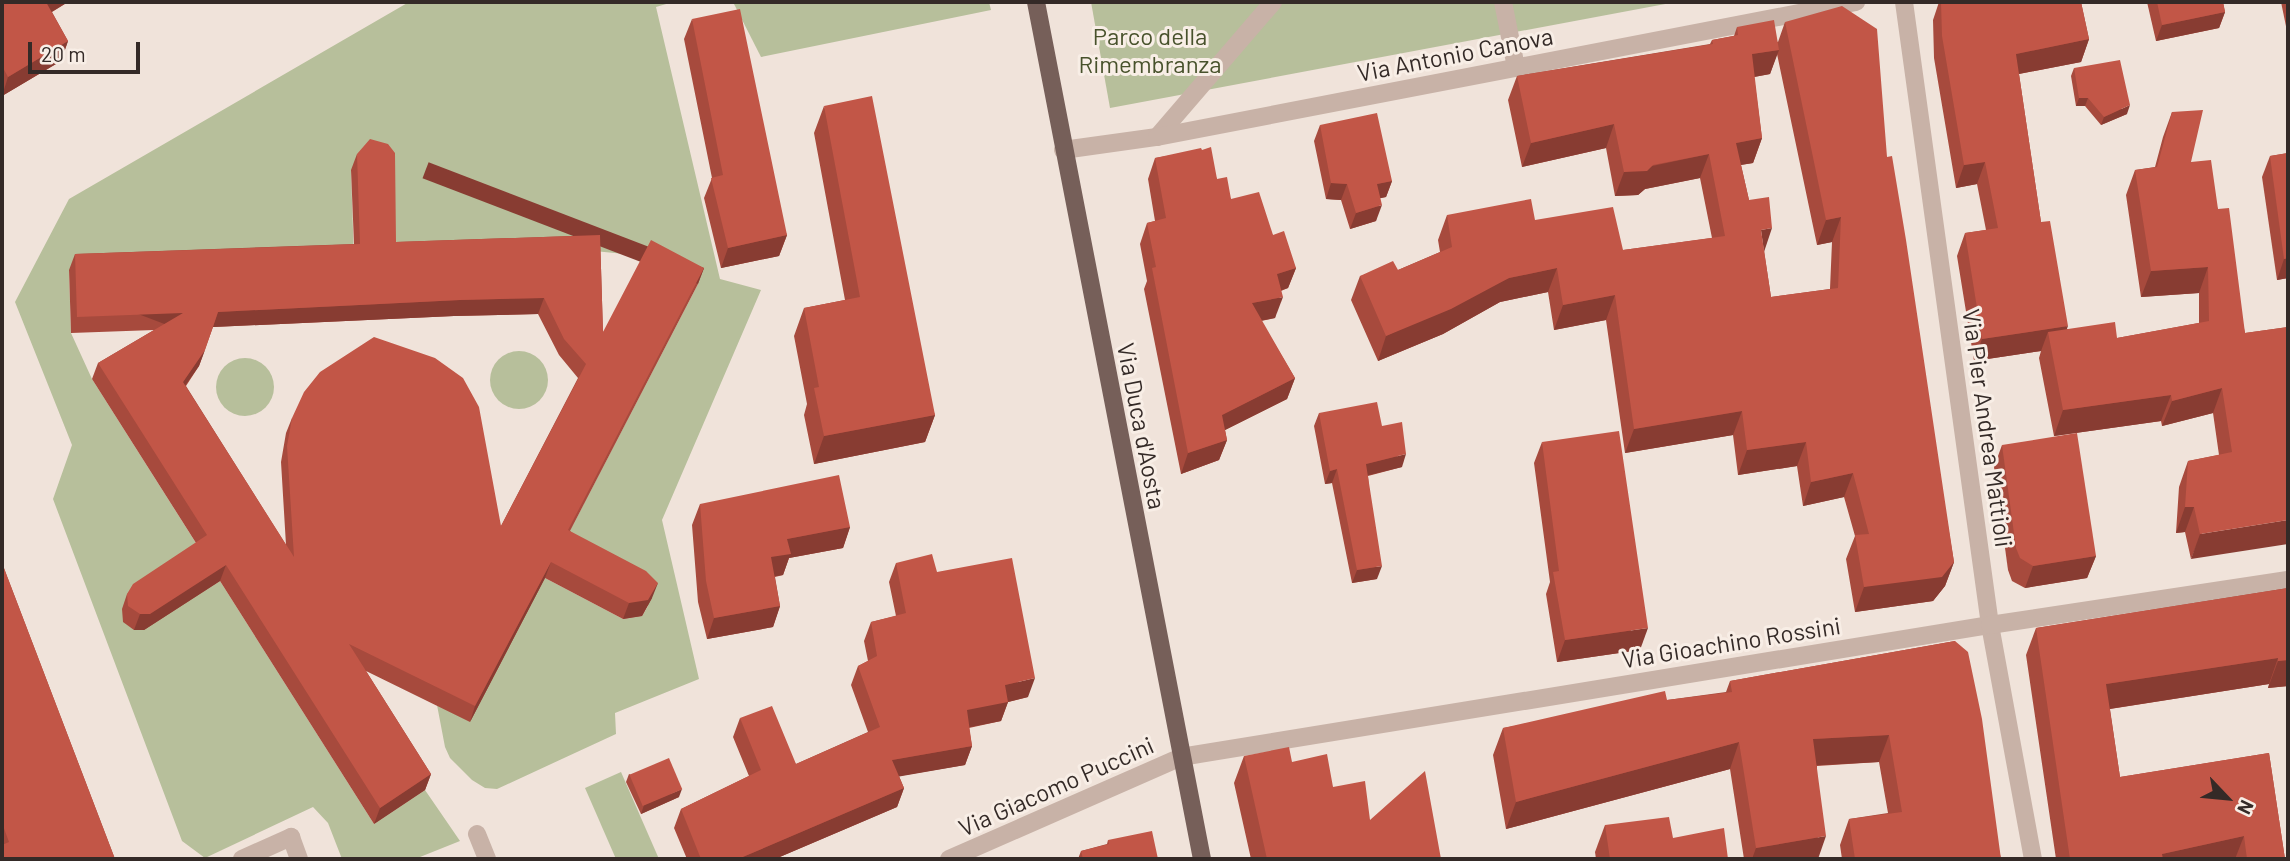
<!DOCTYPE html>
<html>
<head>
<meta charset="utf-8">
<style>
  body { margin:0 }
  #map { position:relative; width:2290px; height:861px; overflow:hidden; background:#f0e3da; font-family:Barlow,sans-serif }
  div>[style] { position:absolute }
  .green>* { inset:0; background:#b7bf9b }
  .round { border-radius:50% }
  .minor>* { height:18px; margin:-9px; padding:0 9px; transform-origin:9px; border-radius:9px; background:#c8b2a7 }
  .major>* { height:18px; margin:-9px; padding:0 9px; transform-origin:9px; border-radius:9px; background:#765f59 }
  .wall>* { inset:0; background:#a74a3d }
  .shaded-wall>* { inset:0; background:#883c32; transform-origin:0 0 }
  .building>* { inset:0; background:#c25647; transform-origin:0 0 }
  span { translate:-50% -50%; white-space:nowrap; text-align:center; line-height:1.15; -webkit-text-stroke:6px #f8eee6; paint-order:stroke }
  .park-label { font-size:24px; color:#48522c }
  .street-label { font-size:24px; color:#342a27 }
  .frame { position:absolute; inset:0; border:4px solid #342a27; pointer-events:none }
  .north { position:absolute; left:2192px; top:763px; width:70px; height:70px; -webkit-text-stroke:5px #f8eee6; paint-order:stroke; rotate:116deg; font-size:19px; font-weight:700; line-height:28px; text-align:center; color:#342a27 }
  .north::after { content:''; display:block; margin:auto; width:24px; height:32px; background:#342a27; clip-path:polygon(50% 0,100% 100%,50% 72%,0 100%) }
  .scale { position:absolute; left:28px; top:42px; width:112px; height:32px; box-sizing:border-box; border:4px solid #342a27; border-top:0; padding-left:9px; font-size:21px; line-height:24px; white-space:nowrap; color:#342a27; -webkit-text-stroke:5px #f8eee6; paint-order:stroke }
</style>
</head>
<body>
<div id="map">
  <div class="green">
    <div style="clip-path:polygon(409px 2px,673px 2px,656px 7px,720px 279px,761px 290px,662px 520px,699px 679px,615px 713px,616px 734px,497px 789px,485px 788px,472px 780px,450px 758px,445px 747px,437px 705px,545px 578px,623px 619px,642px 616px,648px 606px,562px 546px,698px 284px,645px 256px,594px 251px,390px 258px,351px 170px,354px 259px,69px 270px,71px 333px,92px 379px,201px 551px,144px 629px,220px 581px,374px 824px,425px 790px,460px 841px,415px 859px,342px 859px,328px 823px,313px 807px,205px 858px,182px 841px,53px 499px,72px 445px,15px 302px,69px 199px)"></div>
    <div style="clip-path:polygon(733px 2px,989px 2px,991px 10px,761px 57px)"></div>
    <div style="clip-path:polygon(1091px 2px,1676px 2px,1110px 108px)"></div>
    <div class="round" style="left:490px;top:351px;width:58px;height:58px"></div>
    <div class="round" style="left:216px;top:358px;width:58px;height:58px"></div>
    <div style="clip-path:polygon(621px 772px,659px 859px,616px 859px,585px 788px)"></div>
  </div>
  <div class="minor">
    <div style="left:1503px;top:2px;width:66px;rotate:78.7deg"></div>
    <div style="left:1904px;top:2px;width:629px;rotate:82.14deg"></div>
    <div style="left:1990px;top:625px;width:238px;rotate:79.6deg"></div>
    <div style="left:1157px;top:137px;width:178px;rotate:-49.3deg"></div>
    <div style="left:1063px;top:150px;width:95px;rotate:-7.9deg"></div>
    <div style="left:1157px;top:137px;width:712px;rotate:-10.93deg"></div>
    <div style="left:477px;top:834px;width:27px;rotate:68deg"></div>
    <div style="left:242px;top:859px;width:54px;rotate:-24.2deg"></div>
    <div style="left:291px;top:837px;width:23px;rotate:70deg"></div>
    <div style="left:949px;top:859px;width:253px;rotate:-23.7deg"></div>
    <div style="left:1181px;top:757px;width:820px;rotate:-9.27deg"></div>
    <div style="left:1990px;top:625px;width:301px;rotate:-8.6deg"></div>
  </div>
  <div class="major">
    <div style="left:1036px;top:2px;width:873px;rotate:79.04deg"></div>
  </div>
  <div class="wall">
    <div style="clip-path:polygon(2px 2px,68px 2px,52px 12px,68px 41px,61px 61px,2px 96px)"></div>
    <div style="clip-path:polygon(1939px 2px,2081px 2px,2089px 39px,2081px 62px,2019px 74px,2041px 222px,2067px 329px,2117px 338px,2199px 323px,2199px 293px,2141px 297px,2126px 195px,2135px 170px,2155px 167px,2163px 137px,2172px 112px,2191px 162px,2218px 209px,2245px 333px,2288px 327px,2191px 559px,2185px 532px,2176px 533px,2179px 487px,2188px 461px,2219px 455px,2213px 413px,2162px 426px,2161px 421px,2054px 436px,2039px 358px,2041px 351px,1974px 361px,1957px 256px,1965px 233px,1986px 230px,1977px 184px,1956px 188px,1934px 58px,1933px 20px)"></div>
    <div style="clip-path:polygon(2147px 2px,2223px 2px,2225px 12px,2219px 28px,2156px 41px)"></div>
    <div style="clip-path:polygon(2281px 2px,2288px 2px,2288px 36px)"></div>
    <div style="clip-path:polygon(692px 19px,787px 235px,779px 256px,721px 268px,704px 198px,712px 178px,684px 39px)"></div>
    <div style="clip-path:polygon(evenodd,1785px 22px,1887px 157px,1954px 562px,1945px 586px,1933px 601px,1855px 612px,1846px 559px,1855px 536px,1844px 497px,1803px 506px,1797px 466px,1738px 475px,1733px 435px,1625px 453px,1606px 320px,1554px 330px,1548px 292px,1500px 302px,1443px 334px,1378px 361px,1351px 300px,1360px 276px,1398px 270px,1440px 252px,1438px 240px,1447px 215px,1535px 220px,1623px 250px,1712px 238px,1700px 178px,1645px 189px,1638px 195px,1615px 196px,1606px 148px,1522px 167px,1508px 100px,1517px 76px,1710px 44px,1712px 40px,1734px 36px,1737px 27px,1778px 42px,1785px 22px,1777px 54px,1817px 245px,1832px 242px,1830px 289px,1771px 297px,1764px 251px,1749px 200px,1741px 165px,1753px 163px,1762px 138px,1754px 77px,1770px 74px,1777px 54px)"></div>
    <div style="clip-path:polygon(2074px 68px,2127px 114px,2101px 125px,2085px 106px,2076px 106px,2071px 76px)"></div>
    <div style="clip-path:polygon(824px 106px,935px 415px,925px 442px,814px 464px,804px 415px,807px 404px,794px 336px,804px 308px,845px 300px,814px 133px)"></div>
    <div style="clip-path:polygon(1320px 125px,1392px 181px,1386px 197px,1380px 198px,1376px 221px,1350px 229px,1341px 200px,1326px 199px,1314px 141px)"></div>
    <div style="clip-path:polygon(1202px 150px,1217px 179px,1231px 199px,1273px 235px,1296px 268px,1288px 288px,1281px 291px,1275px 318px,1261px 321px,1295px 378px,1287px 399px,1225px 430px,1227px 440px,1219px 460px,1181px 474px,1144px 289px,1147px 281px,1140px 244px,1147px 223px,1155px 221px,1148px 179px,1155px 158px)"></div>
    <div style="clip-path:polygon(2288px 153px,2288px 278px,2277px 280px,2262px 177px,2270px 156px)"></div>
    <div style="clip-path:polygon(evenodd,357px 154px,396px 242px,600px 235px,603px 332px,704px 268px,698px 284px,570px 531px,652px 598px,642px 616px,623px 619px,545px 578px,470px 722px,366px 671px,431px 774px,425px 790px,374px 824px,220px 581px,144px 630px,134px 630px,123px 622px,122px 609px,127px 594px,196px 543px,92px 379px,98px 363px,154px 330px,71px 333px,69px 270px,75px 254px,354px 244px,351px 170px,357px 154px,538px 314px,559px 355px,578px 378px,501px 526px,292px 418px,286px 433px,281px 462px,286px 545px,186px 386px,199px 366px,213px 327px,454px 316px,538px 314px)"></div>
    <div style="clip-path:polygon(1319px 413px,1382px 426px,1402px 467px,1368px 476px,1377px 579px,1352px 583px,1332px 483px,1325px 484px,1314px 426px)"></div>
    <div style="clip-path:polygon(1542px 442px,1640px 650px,1557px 662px,1546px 594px,1550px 582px,1534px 463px)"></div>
    <div style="clip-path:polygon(2002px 445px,2096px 556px,2087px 578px,2025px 588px,2012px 581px,2008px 570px,1994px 467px)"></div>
    <div style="clip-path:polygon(700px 504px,850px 527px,843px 548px,789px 558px,783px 575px,775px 577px,780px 606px,773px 627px,707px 639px,698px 602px,692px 525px)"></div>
    <div style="clip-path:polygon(2px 563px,115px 859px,2px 859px)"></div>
    <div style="clip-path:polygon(896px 563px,937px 572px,1028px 697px,1008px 702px,1001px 721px,969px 728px,972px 746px,965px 765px,899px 776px,904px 788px,897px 807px,775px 859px,687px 859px,674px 828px,681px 809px,749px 776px,733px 737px,740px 718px,796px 764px,868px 732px,851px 685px,858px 666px,868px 661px,864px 641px,871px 622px,896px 616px,889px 582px)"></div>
    <div style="clip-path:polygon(2288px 588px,2288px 686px,2268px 688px,2269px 684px,2110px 709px,2120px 777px,2269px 753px,2285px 859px,2056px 859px,2026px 655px,2036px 628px)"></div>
    <div style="clip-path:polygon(1955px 641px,2001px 859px,1842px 859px,1840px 845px,1849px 819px,1888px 813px,1879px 762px,1817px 766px,1818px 859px,1744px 859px,1730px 769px,1506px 829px,1493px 755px,1503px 728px,1667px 700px,1726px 692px,1730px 681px)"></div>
    <div style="clip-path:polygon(1244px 756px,1292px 762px,1333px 787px,1370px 820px,1441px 859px,1251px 859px,1234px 783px)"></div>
    <div style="clip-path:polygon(629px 774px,679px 797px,641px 814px,626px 782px)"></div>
    <div style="clip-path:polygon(1605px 825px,1673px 838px,1728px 859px,1596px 859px,1595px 852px)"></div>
    <div style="clip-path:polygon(1108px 840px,1158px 859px,1078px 859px,1081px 851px,1107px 844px)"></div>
  </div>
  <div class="shaded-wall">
    <div style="clip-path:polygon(45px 2px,68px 2px,38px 20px)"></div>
    <div style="clip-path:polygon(2225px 12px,2219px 28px,2156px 41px,2162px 25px)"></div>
    <div style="clip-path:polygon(2089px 39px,2081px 62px,2008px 76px,2016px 54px)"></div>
    <div style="clip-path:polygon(68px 41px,61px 61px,2px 96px,8px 77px)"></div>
    <div style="clip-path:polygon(1779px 50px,1770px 74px,1743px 79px,1752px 54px)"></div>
    <div style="clip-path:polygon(2079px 98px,2088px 98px,2085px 106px,2076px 106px)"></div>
    <div style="clip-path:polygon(2130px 105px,2127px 114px,2101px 125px,2104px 117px)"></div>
    <div style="clip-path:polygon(1614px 124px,1606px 148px,1522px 167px,1531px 143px)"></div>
    <div style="clip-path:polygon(1762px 138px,1753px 163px,1727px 167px,1736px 143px)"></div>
    <div style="clip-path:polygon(1709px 154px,1700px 178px,1645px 189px,1638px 195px,1615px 196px,1624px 172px)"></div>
    <div style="clip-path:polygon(1985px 162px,1977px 184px,1956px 188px,1964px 165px)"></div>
    <div style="clip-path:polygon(1392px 181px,1386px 197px,1372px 200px,1377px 184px)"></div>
    <div style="clip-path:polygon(1331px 183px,1347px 184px,1341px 200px,1326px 199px)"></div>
    <div style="clip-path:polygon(1382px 205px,1376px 221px,1350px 229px,1356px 213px)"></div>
    <div style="clip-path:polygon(1841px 217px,1832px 242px,1817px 245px,1826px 220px)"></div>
    <div style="clip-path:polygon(1772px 228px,1764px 252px,1761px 230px)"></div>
    <div style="clip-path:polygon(787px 235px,779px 256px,721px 268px,728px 248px)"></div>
    <div style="clip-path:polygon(2288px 258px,2288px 278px,2277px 280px,2284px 259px)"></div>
    <div style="clip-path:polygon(2208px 267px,2199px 293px,2141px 297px,2151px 271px)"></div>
    <div style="left:704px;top:268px;width:17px;height:295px;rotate:111deg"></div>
    <div style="clip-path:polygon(1296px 268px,1288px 288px,1269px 294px,1277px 274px)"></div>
    <div style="clip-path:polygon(1557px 268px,1548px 292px,1500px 302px,1443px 334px,1378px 361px,1386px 336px,1509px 278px)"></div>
    <div style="clip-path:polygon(1615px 295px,1606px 320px,1554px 330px,1563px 305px)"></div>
    <div style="clip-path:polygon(1283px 297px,1275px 318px,1244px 324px,1252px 303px)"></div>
    <div style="clip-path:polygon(544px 298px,538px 314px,454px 316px,213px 327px,218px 312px,460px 300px)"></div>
    <div style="left:183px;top:313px;width:17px;height:106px;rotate:111deg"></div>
    <div style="clip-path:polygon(2068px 326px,2060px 348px,2048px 332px,2041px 351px,1974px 361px,1982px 339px)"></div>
    <div style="clip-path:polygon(205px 350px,199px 366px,177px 397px,183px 382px)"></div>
    <div style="clip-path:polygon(1295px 378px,1287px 399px,1215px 435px,1222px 415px)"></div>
    <div style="clip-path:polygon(2222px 388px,2213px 413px,2162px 426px,2172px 401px)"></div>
    <div style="clip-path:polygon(2171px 395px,2161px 421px,2054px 436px,2063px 410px)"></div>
    <div style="clip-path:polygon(1742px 411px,1733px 435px,1625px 453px,1634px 429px)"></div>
    <div style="clip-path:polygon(935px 415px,925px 442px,814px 464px,824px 436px)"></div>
    <div style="clip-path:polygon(1227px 440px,1219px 460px,1181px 474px,1188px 453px)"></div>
    <div style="clip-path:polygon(1806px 442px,1797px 466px,1738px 475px,1747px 450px)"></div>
    <div style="clip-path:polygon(1406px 454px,1402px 467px,1361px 477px,1366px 464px)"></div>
    <div style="clip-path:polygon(1337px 469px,1332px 483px,1325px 484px,1330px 471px)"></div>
    <div style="clip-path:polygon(1853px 473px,1844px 497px,1803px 506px,1811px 482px)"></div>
    <div style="clip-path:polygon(2185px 507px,2194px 507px,2185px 532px,2176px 533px)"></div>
    <div style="clip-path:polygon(2288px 520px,2288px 544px,2191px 559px,2200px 534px)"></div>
    <div style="clip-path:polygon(850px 527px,843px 548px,789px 558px,783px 575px,763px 578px,771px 557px,787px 539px)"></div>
    <div style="clip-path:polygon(2096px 556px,2087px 578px,2025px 588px,2033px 566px)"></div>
    <div style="clip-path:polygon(551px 562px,545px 578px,470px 722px,475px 706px)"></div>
    <div style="clip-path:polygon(1954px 562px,1945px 586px,1933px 601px,1855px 612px,1864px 587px)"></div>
    <div style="clip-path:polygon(226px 565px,220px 581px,144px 630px,134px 630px,140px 614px)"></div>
    <div style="clip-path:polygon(1382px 566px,1377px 579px,1352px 583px,1357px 570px)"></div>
    <div style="clip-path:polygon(658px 583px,652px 598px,642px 616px,623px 619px,629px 603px)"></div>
    <div style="clip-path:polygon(780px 606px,773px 627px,707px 639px,714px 618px)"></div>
    <div style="clip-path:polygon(1648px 628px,1640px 650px,1557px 662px,1565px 640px)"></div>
    <div style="clip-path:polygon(2278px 658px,2269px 684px,2096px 711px,2106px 684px)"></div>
    <div style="clip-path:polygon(2288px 660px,2288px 686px,2268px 688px,2278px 661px)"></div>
    <div style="clip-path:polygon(1035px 678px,1028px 697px,1008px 702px,1001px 721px,960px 729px,967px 710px,1005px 685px)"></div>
    <div style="clip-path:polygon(1889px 735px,1879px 762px,1803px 766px,1813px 739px)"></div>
    <div style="clip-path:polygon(1739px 742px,1730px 769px,1506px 829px,1516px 802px)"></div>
    <div style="clip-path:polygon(972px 746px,965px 765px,885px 779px,892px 760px)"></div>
    <div style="clip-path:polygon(431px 774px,425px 790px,374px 824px,380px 808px)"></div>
    <div style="clip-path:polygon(904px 788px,897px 807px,775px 859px,738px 859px)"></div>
    <div style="clip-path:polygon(682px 789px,679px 797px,641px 814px,644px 805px)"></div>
    <div style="clip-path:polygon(1826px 836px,1818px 859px,1752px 859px,1756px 848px)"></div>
    <div style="clip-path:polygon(2244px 836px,2235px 859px,2160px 859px,2162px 854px)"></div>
  </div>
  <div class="building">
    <div style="clip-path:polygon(2px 2px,46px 2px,68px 41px,8px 77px,2px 66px)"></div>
    <div style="clip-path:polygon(1941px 2px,2081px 2px,2089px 39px,2016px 54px,2041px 222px,2050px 221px,2068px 326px,1982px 339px,1965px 233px,1998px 228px,1985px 162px,1964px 165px,1942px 36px)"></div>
    <div style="clip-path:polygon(2157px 2px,2223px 2px,2225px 12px,2162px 25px)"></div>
    <div style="clip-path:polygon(1842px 6px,1877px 29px,1887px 157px,1892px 156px,1906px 240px,1954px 562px,1942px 577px,1864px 587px,1855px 535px,1869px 534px,1853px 473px,1811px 482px,1806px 442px,1747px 450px,1742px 411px,1634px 429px,1615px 295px,1563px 305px,1557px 268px,1509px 278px,1451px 309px,1386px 336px,1360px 276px,1393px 261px,1398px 270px,1452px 247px,1447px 215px,1531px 199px,1535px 220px,1613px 207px,1623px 250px,1725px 236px,1709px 154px,1653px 165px,1647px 171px,1624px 172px,1614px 124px,1531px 143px,1517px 76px,1713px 44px,1712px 40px,1738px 35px,1737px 27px,1774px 20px,1779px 50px,1752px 54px,1762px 138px,1736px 143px,1749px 200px,1769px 197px,1772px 228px,1761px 230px,1771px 297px,1838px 288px,1841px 217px,1826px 220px,1785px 22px)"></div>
    <div style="clip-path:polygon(740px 9px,787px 235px,728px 248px,711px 178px,723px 175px,692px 19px)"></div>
    <div style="clip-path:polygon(2120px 60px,2130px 105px,2104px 117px,2088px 98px,2079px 98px,2074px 68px)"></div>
    <div style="clip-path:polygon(872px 96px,935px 415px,824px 436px,814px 388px,819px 387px,804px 308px,860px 297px,824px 106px)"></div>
    <div style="clip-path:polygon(2203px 110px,2191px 162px,2211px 160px,2218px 209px,2229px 208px,2245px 333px,2288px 327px,2288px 520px,2200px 534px,2194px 507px,2185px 507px,2188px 461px,2232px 452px,2222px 388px,2172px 401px,2171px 395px,2063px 410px,2048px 332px,2115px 322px,2117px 338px,2209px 321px,2208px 267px,2151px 271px,2135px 170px,2157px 167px,2172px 112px)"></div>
    <div style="clip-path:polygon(1377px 113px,1392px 181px,1377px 184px,1382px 205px,1356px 213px,1347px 184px,1331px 183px,1320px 125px)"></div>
    <div style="clip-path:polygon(evenodd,370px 139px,388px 144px,395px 153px,396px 242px,600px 235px,603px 332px,651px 240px,704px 268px,568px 530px,646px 571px,658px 583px,648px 600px,629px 603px,551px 562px,475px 706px,349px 644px,431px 774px,380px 808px,226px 565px,150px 614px,140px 614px,128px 606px,127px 594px,133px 584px,207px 535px,98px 363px,183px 313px,77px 317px,75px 254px,360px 244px,357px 154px,370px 139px,544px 298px,564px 339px,586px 364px,501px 526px,479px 407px,463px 378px,435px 358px,374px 337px,320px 372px,304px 392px,292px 418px,287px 446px,294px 557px,183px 382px,205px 350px,218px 312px,460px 300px,544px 298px)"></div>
    <div style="clip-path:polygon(1211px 147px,1217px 179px,1227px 177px,1231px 199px,1259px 192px,1273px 235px,1284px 231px,1296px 268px,1277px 274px,1283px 297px,1252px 303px,1295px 378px,1222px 415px,1227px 440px,1188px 453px,1152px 268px,1156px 267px,1147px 223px,1166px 218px,1155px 158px,1201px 148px,1202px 150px)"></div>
    <div style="clip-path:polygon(2288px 153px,2288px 258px,2284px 259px,2270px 156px)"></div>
    <div style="clip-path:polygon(1377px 402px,1382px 426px,1402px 422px,1406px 454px,1366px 464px,1382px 566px,1357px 570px,1337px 469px,1330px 471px,1319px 413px)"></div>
    <div style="clip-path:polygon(1619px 431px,1648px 628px,1565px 640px,1553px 572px,1559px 571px,1542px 442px)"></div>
    <div style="clip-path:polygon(2077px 433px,2096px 556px,2033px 566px,2020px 558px,2016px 548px,2002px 445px)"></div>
    <div style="clip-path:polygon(839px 475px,850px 527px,787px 539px,791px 554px,771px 557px,780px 606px,714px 618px,706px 581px,700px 504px)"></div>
    <div style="clip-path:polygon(932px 554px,937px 572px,1012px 558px,1035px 678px,1005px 685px,1008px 702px,967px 710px,972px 746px,892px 760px,904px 788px,738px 859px,701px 859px,681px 809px,761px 770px,740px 718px,772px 706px,796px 764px,880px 727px,858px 666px,877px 656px,871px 622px,906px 613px,896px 563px)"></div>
    <div style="clip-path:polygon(2px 563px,115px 859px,2px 859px,2px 845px,9px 842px,2px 823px)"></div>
    <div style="clip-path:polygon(2288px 588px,2288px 660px,2278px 661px,2278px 658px,2106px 684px,2120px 777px,2269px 753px,2285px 859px,2247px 859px,2244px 836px,2162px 854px,2163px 859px,2070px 859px,2036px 628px)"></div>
    <div style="clip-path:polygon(1955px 641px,1968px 652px,1982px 719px,2001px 859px,1855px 859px,1849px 819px,1902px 812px,1889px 735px,1813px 739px,1826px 836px,1756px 848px,1739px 742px,1516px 802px,1503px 728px,1665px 691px,1667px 700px,1732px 692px,1730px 681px)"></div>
    <div style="clip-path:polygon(1289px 747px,1292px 762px,1327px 754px,1333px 787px,1365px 781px,1370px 820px,1425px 771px,1441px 859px,1267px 859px,1244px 756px)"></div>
    <div style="left:669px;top:758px;width:34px;height:43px;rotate:67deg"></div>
    <div style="clip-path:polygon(1669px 817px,1673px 838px,1724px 828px,1728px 859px,1610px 859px,1605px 825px)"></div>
    <div style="clip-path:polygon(1152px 831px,1158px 859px,1083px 859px,1081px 851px,1109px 844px,1108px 840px)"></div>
  </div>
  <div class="park-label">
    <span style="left:1150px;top:50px">Parco della<br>Rimembranza</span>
  </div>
  <div class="street-label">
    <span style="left:1455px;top:54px;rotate:-11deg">Via Antonio Canova</span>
    <span style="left:1142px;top:426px;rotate:79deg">Via Duca d'Aosta</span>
    <span style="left:1988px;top:428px;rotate:82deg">Via Pier Andrea Mattioli</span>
    <span style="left:1731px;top:642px;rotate:-9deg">Via Gioachino Rossini</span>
    <span style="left:1056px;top:786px;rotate:-24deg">Via Giacomo Puccini</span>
  </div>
  <div class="frame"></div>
  <div class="north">N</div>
  <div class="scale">20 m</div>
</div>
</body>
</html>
